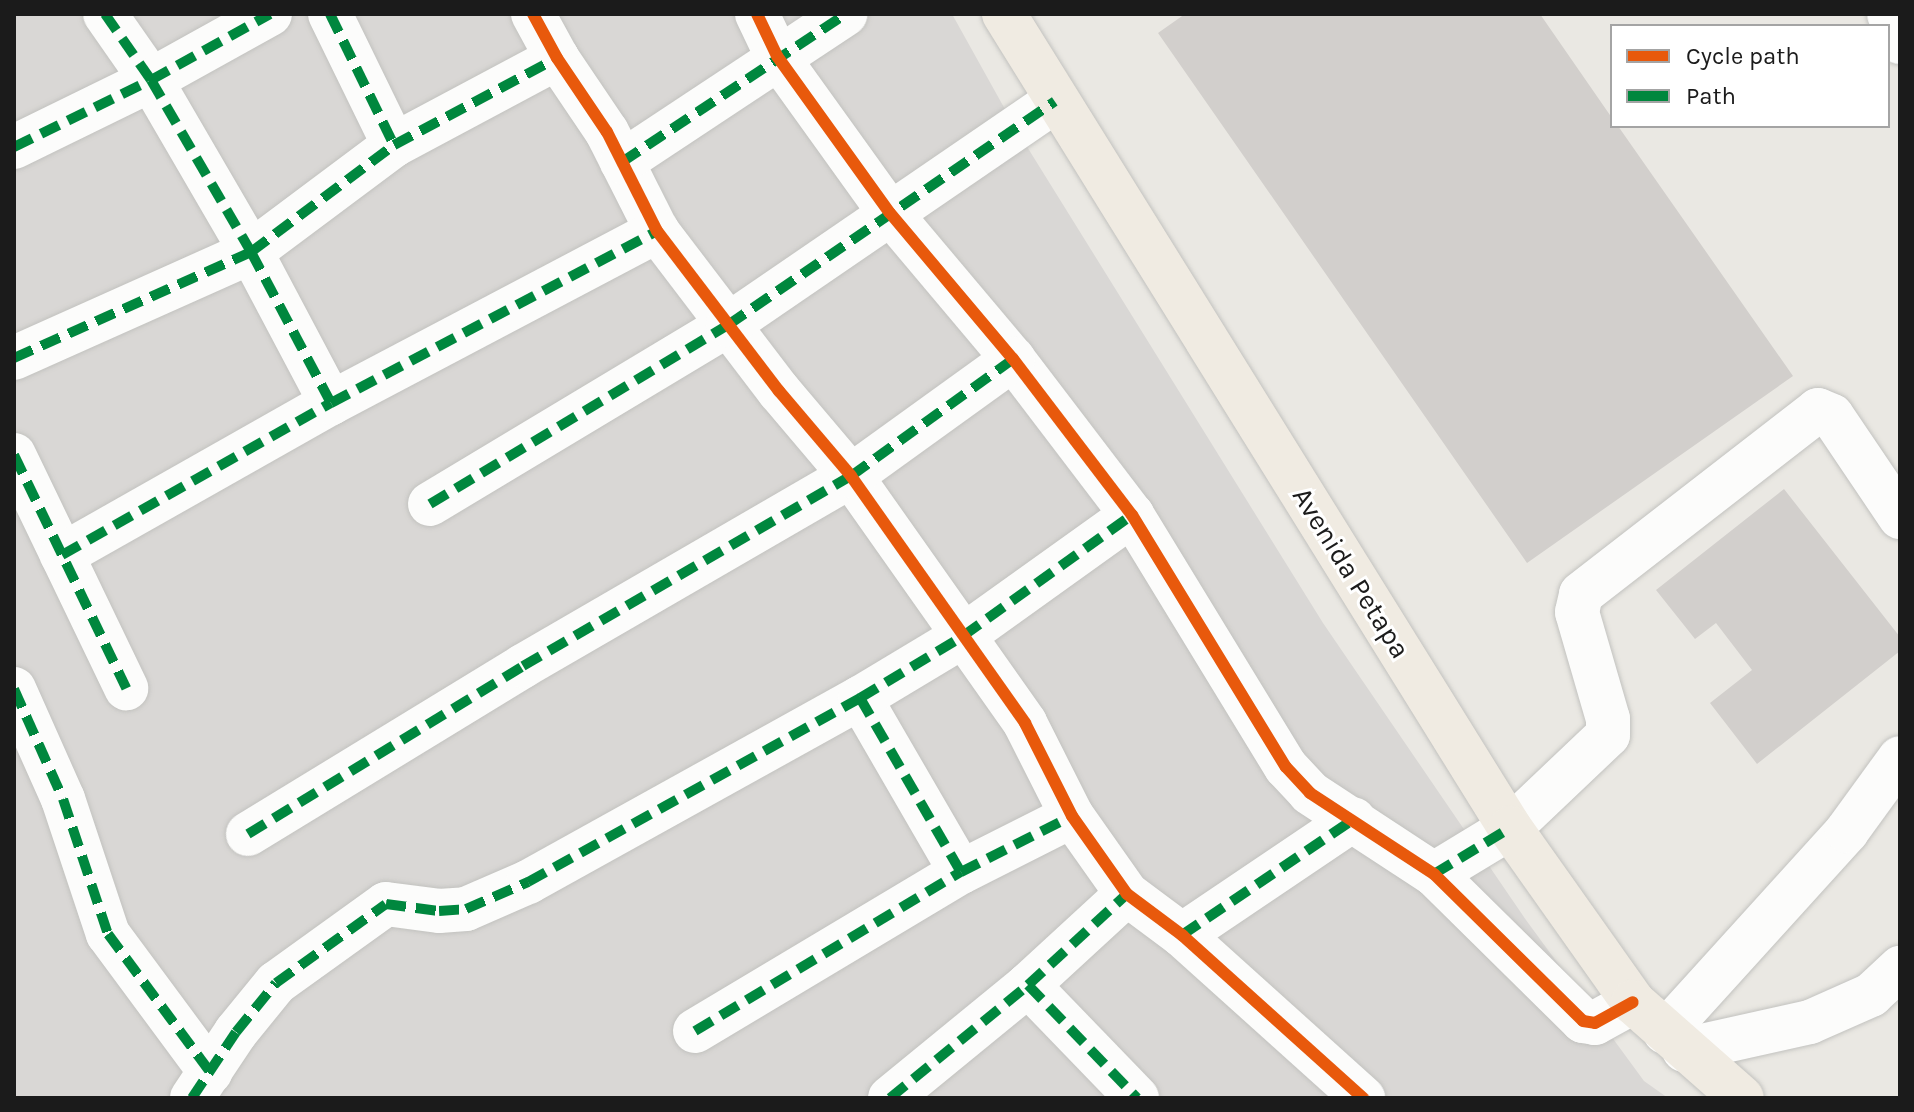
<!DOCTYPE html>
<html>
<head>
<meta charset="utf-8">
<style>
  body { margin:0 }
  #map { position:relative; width:1914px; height:1112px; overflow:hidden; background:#eae8e3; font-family:Karla,sans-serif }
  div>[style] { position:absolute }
  .residential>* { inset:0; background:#d9d7d5 }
  .building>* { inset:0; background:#d2cfcc }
  .roads { filter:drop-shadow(0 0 2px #c2c2bf) drop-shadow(0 0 2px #c2c2bf) }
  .minor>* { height:44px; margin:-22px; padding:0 22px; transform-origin:22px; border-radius:22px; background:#fcfcfb }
  .major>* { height:44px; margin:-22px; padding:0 22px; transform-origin:22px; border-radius:22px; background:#f0ebe2 }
  .quiet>* { height:10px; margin-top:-5px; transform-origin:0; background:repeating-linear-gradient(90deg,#00873e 0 20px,transparent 0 30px) }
  .cycleway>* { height:12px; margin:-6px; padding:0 6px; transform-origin:6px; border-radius:6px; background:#e8590c }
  span { translate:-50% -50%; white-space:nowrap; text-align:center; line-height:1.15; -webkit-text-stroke:6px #fff; paint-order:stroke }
  .street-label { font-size:28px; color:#1b1b1b }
  .frame { position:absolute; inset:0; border:16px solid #1b1b1b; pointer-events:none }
  .legend { position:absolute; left:1610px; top:24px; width:280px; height:104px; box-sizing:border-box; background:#fff; border:2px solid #a4a4a4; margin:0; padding:10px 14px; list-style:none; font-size:24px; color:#1b1b1b }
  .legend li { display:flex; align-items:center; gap:16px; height:40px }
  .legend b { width:40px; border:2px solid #a4a4a4 }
</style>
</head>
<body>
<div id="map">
  <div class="residential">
    <div style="clip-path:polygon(14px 14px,952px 14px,1016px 129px,1323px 623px,1526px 920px,1644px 1081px,1668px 1098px,14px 1098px)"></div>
  </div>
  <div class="building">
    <div style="clip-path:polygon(1185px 14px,1540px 14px,1612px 118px,1612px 126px,1618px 126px,1793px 376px,1527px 563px,1158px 33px)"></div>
    <div style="clip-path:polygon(1784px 489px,1900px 637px,1900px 651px,1757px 764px,1710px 703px,1752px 670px,1716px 623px,1695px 639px,1656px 590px)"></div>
  </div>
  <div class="roads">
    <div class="minor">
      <div style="left:105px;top:14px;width:80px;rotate:55.1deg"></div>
      <div style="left:151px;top:80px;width:199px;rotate:59.8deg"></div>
      <div style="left:251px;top:252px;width:171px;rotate:62.1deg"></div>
      <div style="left:330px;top:14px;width:146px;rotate:64deg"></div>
      <div style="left:533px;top:14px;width:50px;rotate:61.4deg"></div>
      <div style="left:557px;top:58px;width:89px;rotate:56deg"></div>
      <div style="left:607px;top:132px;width:111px;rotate:63.2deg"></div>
      <div style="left:657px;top:231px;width:201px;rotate:52.7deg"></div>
      <div style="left:779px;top:391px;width:111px;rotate:49.7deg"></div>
      <div style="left:851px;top:476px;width:302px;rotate:54.8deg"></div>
      <div style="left:1025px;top:723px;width:104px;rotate:63.2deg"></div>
      <div style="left:1072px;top:816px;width:95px;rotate:54.8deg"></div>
      <div style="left:1127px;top:894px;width:69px;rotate:36.7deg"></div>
      <div style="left:1182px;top:935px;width:244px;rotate:42deg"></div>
      <div style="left:757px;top:14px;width:47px;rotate:64.5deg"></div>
      <div style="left:777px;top:56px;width:193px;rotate:54.3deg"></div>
      <div style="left:890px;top:213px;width:191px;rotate:49.9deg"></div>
      <div style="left:1013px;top:359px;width:196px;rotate:52.7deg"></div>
      <div style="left:1132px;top:515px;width:295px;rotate:58.6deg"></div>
      <div style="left:1286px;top:767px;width:35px;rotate:47deg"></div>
      <div style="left:1310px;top:793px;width:148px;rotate:33.2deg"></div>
      <div style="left:1434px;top:874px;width:209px;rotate:44.6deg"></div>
      <div style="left:1583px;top:1021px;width:12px;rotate:9deg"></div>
      <div style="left:1595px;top:1023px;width:43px;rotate:-28.9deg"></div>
      <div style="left:1889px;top:14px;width:30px;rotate:69deg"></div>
      <div style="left:14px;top:147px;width:153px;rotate:-26.1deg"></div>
      <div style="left:151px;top:80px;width:136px;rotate:-29deg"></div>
      <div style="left:622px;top:162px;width:268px;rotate:-33.5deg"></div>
      <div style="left:14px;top:358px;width:260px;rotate:-24.1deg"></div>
      <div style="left:251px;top:252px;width:179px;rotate:-36.8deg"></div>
      <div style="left:394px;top:145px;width:185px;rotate:-28.1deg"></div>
      <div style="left:14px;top:455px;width:259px;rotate:64.3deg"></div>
      <div style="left:430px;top:504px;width:348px;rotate:-31deg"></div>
      <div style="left:728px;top:325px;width:396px;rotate:-34.4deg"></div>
      <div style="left:62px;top:555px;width:309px;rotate:-29.5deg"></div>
      <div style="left:331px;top:403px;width:369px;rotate:-27.8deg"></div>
      <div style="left:14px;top:689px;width:120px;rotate:66deg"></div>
      <div style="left:63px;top:799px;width:142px;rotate:71.6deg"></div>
      <div style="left:108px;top:934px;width:172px;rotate:53.5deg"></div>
      <div style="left:860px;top:698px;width:201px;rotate:59.9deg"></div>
      <div style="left:248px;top:834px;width:322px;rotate:-31.4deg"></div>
      <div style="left:523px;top:666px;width:379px;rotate:-30.1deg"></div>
      <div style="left:851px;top:476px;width:200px;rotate:-35.8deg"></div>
      <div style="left:1434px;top:874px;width:89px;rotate:-31.2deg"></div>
      <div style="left:1510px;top:828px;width:135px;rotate:-43.5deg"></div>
      <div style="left:1608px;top:735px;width:16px;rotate:-90deg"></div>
      <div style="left:1608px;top:719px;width:111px;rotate:-106.2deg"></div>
      <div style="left:1577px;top:612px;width:18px;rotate:-77deg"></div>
      <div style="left:1581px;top:594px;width:300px;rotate:-37.8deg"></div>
      <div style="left:1818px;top:410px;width:15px;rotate:23deg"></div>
      <div style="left:1832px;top:416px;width:122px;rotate:56deg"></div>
      <div style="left:1182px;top:935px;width:207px;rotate:-34deg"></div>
      <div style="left:1028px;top:985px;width:157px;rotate:46deg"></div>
      <div style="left:695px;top:1031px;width:310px;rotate:-30.9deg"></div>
      <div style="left:961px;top:872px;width:124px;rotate:-26.8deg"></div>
      <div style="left:1665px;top:1032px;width:271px;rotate:-47.8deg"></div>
      <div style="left:1847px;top:831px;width:90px;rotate:-54deg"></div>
      <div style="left:1684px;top:1050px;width:129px;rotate:-12.5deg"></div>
      <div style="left:1810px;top:1022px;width:67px;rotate:-23.9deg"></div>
      <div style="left:1871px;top:995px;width:40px;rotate:-43deg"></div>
      <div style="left:192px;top:1098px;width:79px;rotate:-56.3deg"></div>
      <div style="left:236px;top:1032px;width:63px;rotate:-50.8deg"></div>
      <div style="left:276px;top:983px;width:135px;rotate:-35.7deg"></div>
      <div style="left:386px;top:904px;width:53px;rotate:7.5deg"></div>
      <div style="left:439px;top:911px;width:27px;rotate:-4deg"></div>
      <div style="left:466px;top:909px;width:68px;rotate:-23.5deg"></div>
      <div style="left:528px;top:882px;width:380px;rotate:-29deg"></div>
      <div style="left:860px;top:698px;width:120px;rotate:-31deg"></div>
      <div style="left:963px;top:636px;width:208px;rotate:-35.6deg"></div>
      <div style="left:890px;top:1098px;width:178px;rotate:-39.3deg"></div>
      <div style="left:1028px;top:985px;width:134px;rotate:-42.6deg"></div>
    </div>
    <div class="major">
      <div style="left:1004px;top:14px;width:958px;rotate:58.13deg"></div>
      <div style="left:1510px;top:828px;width:213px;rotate:54.7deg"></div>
      <div style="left:1633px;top:1002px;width:145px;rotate:41.4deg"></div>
    </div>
  </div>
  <div class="quiet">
    <div style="left:105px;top:14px;width:80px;rotate:55.1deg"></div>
    <div style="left:151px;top:80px;width:199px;rotate:59.8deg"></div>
    <div style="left:251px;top:252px;width:171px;rotate:62.1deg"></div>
    <div style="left:330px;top:14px;width:146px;rotate:64deg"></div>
    <div style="left:14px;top:147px;width:153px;rotate:-26.1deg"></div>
    <div style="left:151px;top:80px;width:136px;rotate:-29deg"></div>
    <div style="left:622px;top:162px;width:268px;rotate:-33.5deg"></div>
    <div style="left:14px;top:358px;width:260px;rotate:-24.1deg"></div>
    <div style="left:251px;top:252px;width:179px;rotate:-36.8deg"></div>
    <div style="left:394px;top:145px;width:185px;rotate:-28.1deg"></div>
    <div style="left:14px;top:455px;width:259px;rotate:64.3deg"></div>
    <div style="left:430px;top:504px;width:348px;rotate:-31deg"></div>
    <div style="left:728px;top:325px;width:396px;rotate:-34.4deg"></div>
    <div style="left:62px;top:555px;width:309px;rotate:-29.5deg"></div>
    <div style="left:331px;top:403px;width:369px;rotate:-27.8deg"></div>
    <div style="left:14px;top:689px;width:120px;rotate:66deg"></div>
    <div style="left:63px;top:799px;width:142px;rotate:71.6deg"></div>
    <div style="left:108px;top:934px;width:172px;rotate:53.5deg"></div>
    <div style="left:860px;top:698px;width:201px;rotate:59.9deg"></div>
    <div style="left:248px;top:834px;width:322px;rotate:-31.4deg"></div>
    <div style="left:523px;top:666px;width:379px;rotate:-30.1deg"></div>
    <div style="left:851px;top:476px;width:200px;rotate:-35.8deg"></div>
    <div style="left:1434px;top:874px;width:89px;rotate:-31.2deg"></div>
    <div style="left:1182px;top:935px;width:207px;rotate:-34deg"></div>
    <div style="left:1028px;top:985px;width:157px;rotate:46deg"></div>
    <div style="left:695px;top:1031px;width:310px;rotate:-30.9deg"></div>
    <div style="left:961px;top:872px;width:124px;rotate:-26.8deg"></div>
    <div style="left:192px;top:1098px;width:79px;rotate:-56.3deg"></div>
    <div style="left:236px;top:1032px;width:63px;rotate:-50.8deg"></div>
    <div style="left:276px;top:983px;width:135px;rotate:-35.7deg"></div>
    <div style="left:386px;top:904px;width:53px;rotate:7.5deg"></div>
    <div style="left:439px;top:911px;width:27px;rotate:-4deg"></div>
    <div style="left:466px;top:909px;width:68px;rotate:-23.5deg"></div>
    <div style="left:528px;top:882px;width:380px;rotate:-29deg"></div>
    <div style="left:860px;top:698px;width:120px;rotate:-31deg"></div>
    <div style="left:963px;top:636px;width:208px;rotate:-35.6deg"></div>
    <div style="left:890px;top:1098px;width:178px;rotate:-39.3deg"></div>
    <div style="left:1028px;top:985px;width:134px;rotate:-42.6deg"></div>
  </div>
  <div class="cycleway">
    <div style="left:533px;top:14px;width:50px;rotate:61.4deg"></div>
    <div style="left:557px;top:58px;width:89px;rotate:56deg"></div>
    <div style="left:607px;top:132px;width:111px;rotate:63.2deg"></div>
    <div style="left:657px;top:231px;width:201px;rotate:52.7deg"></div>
    <div style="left:779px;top:391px;width:111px;rotate:49.7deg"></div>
    <div style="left:851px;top:476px;width:302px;rotate:54.8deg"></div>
    <div style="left:1025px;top:723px;width:104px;rotate:63.2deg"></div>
    <div style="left:1072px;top:816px;width:95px;rotate:54.8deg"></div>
    <div style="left:1127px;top:894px;width:69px;rotate:36.7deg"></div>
    <div style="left:1182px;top:935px;width:244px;rotate:42deg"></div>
    <div style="left:757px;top:14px;width:47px;rotate:64.5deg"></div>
    <div style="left:777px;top:56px;width:193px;rotate:54.3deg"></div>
    <div style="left:890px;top:213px;width:191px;rotate:49.9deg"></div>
    <div style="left:1013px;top:359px;width:196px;rotate:52.7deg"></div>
    <div style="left:1132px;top:515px;width:295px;rotate:58.6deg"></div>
    <div style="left:1286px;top:767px;width:35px;rotate:47deg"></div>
    <div style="left:1310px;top:793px;width:148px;rotate:33.2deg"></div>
    <div style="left:1434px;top:874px;width:209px;rotate:44.6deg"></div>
    <div style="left:1583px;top:1021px;width:12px;rotate:9deg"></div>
    <div style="left:1595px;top:1023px;width:43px;rotate:-28.9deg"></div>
  </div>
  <div class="street-label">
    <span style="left:1351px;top:573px;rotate:58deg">Avenida Petapa</span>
  </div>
  <div class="frame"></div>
  <ul class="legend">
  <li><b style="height:10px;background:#e8590c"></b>Cycle path</li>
  <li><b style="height:10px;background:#00873e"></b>Path</li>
  </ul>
</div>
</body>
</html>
